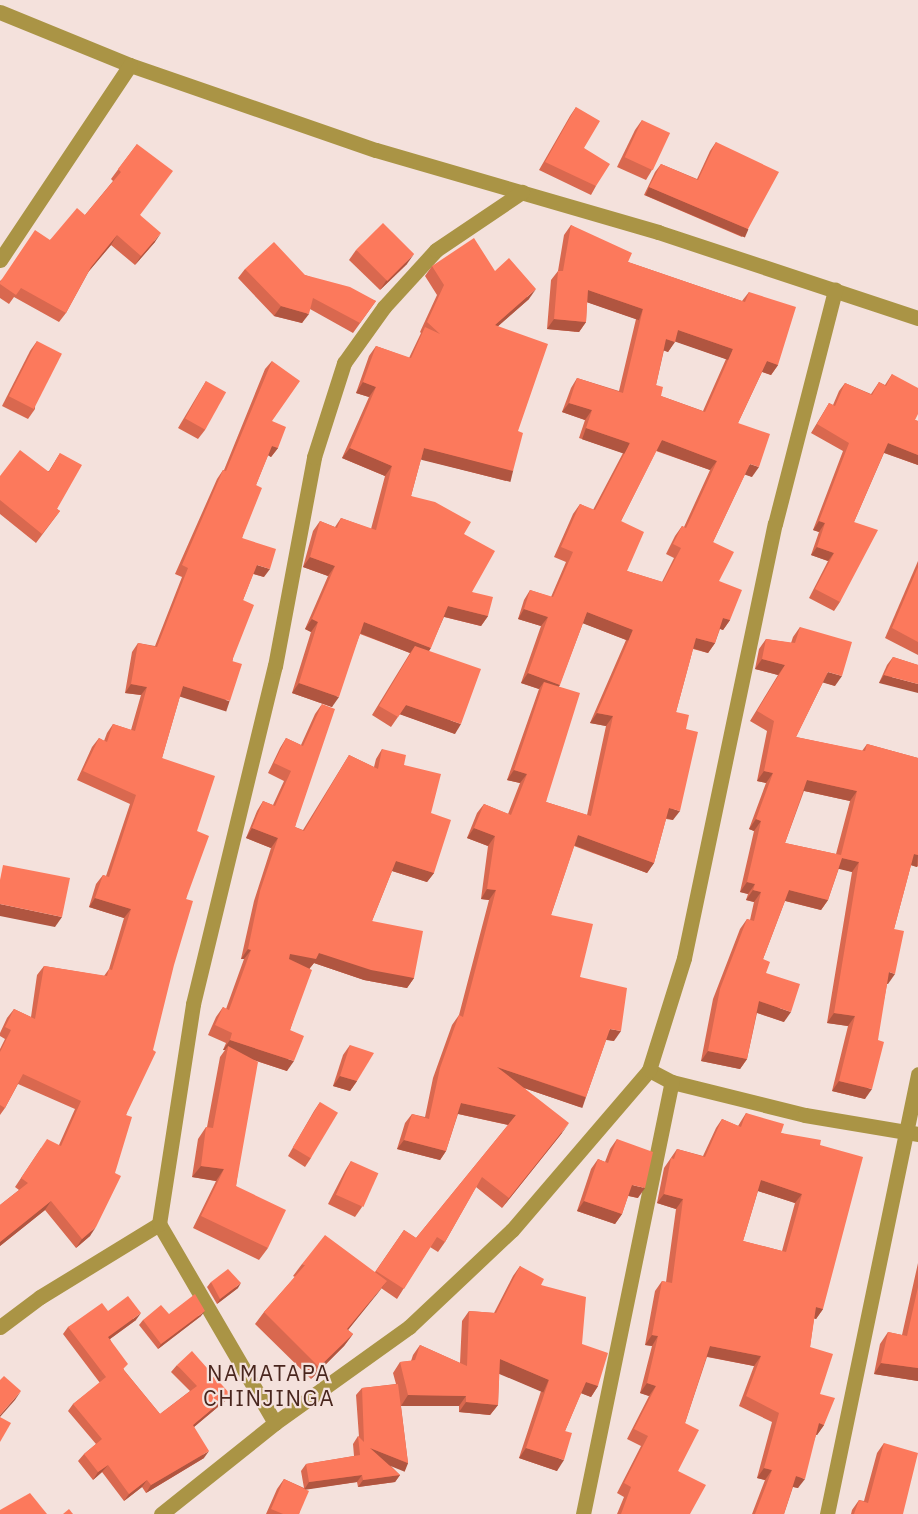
<!DOCTYPE html>
<html>
<head>
<meta charset="utf-8">
<style>
  body { margin:0 }
  #map { position:relative; width:918px; height:1514px; overflow:hidden; background:#f4e1dc; font-family:"IBM Plex Sans",sans-serif }
  div>[style] { position:absolute }
  .street>* { height:15px; margin:-7.5px; padding:0 7.5px; transform-origin:7.5px; border-radius:7.5px; background:#aa9445 }
  .wall>* { inset:0; background:#d9684f }
  .shaded-wall>* { inset:0; background:#b05540; transform-origin:0 0 }
  .building>* { inset:0; background:#fc795c; transform-origin:0 0 }
  span { translate:-50% -50%; white-space:nowrap; text-align:center; line-height:1.15; -webkit-text-stroke:4.5px #f4e1dc; paint-order:stroke }
  .quarter-label { font-size:22px; color:#49261e; letter-spacing:1.5px }
</style>
</head>
<body>
<div id="map">
  <div class="street">
    <div style="left:0;top:12px;width:140px;rotate:22.2deg"></div>
    <div style="left:130px;top:65px;width:260px;rotate:19.1deg"></div>
    <div style="left:376px;top:150px;width:294px;rotate:16.2deg"></div>
    <div style="left:658px;top:232px;width:274px;rotate:18.3deg"></div>
    <div style="left:0;top:260px;width:234px;rotate:-56.3deg"></div>
    <div style="left:649px;top:1070px;width:26px;rotate:28deg"></div>
    <div style="left:672px;top:1082px;width:137px;rotate:13.9deg"></div>
    <div style="left:805px;top:1115px;width:115px;rotate:9.5deg"></div>
    <div style="left:0;top:1327px;width:50px;rotate:-36.9deg"></div>
    <div style="left:40px;top:1297px;width:140px;rotate:-31.5deg"></div>
    <div style="left:275px;top:1423px;width:230px;rotate:-120.2deg"></div>
    <div style="left:159px;top:1224px;width:223px;rotate:-81.2deg"></div>
    <div style="left:193px;top:1004px;width:348px;rotate:-76.4deg"></div>
    <div style="left:275px;top:666px;width:213px;rotate:-79.4deg"></div>
    <div style="left:314px;top:457px;width:99px;rotate:-72.3deg"></div>
    <div style="left:344px;top:363px;width:69px;rotate:-54.5deg"></div>
    <div style="left:384px;top:307px;width:77px;rotate:-47.6deg"></div>
    <div style="left:436px;top:250px;width:104px;rotate:-34deg"></div>
    <div style="left:161px;top:1514px;width:146px;rotate:-38.6deg"></div>
    <div style="left:275px;top:1423px;width:165px;rotate:-35.6deg"></div>
    <div style="left:409px;top:1327px;width:141px;rotate:-43.3deg"></div>
    <div style="left:512px;top:1230px;width:211px;rotate:-49.4deg"></div>
    <div style="left:649px;top:1070px;width:117px;rotate:-72.6deg"></div>
    <div style="left:684px;top:958px;width:443px;rotate:-78.2deg"></div>
    <div style="left:775px;top:524px;width:242px;rotate:-75.6deg"></div>
    <div style="left:583px;top:1514px;width:441px;rotate:-78.4deg"></div>
    <div style="left:827px;top:1514px;width:449px;rotate:-78.3deg"></div>
  </div>
  <div class="wall">
    <div style="clip-path:polygon(576px 107px,584px 148px,596px 186px,591px 195px,539px 170px,570px 116px)"></div>
    <div style="clip-path:polygon(642px 120px,652px 170px,646px 180px,617px 167px,635px 130px)"></div>
    <div style="clip-path:polygon(716px 142px,748px 229px,742px 237px,644px 195px,655px 172px,661px 164px,697px 179px,710px 151px)"></div>
    <div style="clip-path:polygon(137px 144px,140px 215px,155px 242px,135px 265px,111px 245px,89px 271px,66px 313px,59px 322px,14px 297px,9px 304px,0 298px,0 281px,50px 240px,85px 215px,113px 181px,111px 179px)"></div>
    <div style="clip-path:polygon(evenodd,571px 225px,628px 262px,742px 301px,749px 292px,778px 365px,771px 375px,762px 372px,738px 423px,752px 477px,745px 474px,713px 542px,719px 581px,730px 620px,723px 630px,720px 629px,715px 643px,708px 653px,693px 649px,676px 712px,686px 729px,673px 820px,666px 819px,654px 863px,647px 873px,574px 846px,551px 915px,580px 977px,614px 1041px,606px 1040px,586px 1097px,580px 1107px,524px 1088px,562px 1133px,502px 1208px,476px 1187px,445px 1242px,438px 1252px,430px 1247px,397px 1299px,381px 1288px,348px 1330px,353px 1334px,344px 1346px,311px 1379px,255px 1324px,264px 1312px,295px 1277px,293px 1276px,302px 1264px,375px 1272px,404px 1230px,416px 1238px,508px 1125px,458px 1114px,446px 1151px,440px 1160px,397px 1149px,405px 1123px,412px 1114px,425px 1117px,433px 1078px,452px 1025px,459px 1015px,489px 900px,481px 899px,488px 846px,467px 838px,477px 813px,484px 804px,508px 814px,520px 783px,507px 780px,539px 689px,521px 683px,541px 626px,518px 619px,524px 600px,530px 590px,551px 597px,566px 562px,554px 557px,573px 514px,580px 504px,593px 510px,623px 453px,579px 438px,585px 420px,562px 412px,571px 388px,577px 378px,619px 391px,636px 319px,587px 302px,586px 322px,579px 332px,547px 329px,551px 280px,558px 271px,564px 235px,571px 225px,675px 341px,726px 359px,703px 411px,661px 396px,656px 385px,664px 350px,668px 352px,675px 341px,571px 225px,656px 451px,710px 470px,684px 527px,682px 526px,675px 536px,666px 554px,674px 558px,662px 582px,627px 571px,621px 521px,656px 451px,571px 225px,583px 623px,626px 640px,590px 723px,606px 726px,587px 815px,546px 802px,559px 686px,583px 623px)"></div>
    <div style="clip-path:polygon(356px 250px,407px 264px,380px 290px,349px 260px)"></div>
    <div style="clip-path:polygon(432px 266px,495px 271px,529px 299px,498px 326px,518px 431px,506px 481px,421px 459px,411px 496px,464px 534px,472px 592px,488px 616px,481px 626px,444px 617px,429px 651px,455px 734px,400px 714px,391px 727px,372px 715px,410px 653px,360px 634px,332px 707px,292px 693px,311px 632px,305px 629px,328px 576px,303px 567px,313px 531px,320px 521px,335px 527px,341px 518px,371px 529px,385px 476px,342px 458px,369px 397px,356px 393px,369px 356px,376px 346px,409px 358px,421px 333px,420px 332px,437px 295px,425px 276px)"></div>
    <div style="clip-path:polygon(245px 269px,305px 275px,376px 301px,353px 333px,310px 309px,302px 323px,274px 316px,238px 278px)"></div>
    <div style="clip-path:polygon(37px 341px,35px 409px,28px 419px,2px 406px,30px 351px)"></div>
    <div style="clip-path:polygon(272px 361px,272px 421px,278px 448px,271px 457px,268px 455px,256px 485px,242px 538px,264px 577px,253px 574px,243px 600px,224px 710px,180px 696px,162px 758px,197px 831px,186px 899px,126px 1115px,90px 1236px,76px 1248px,45px 1210px,0 1246px,0 1205px,19px 1190px,15px 1187px,41px 1148px,59px 1145px,75px 1109px,18px 1084px,5px 1108px,0 1115px,0 1049px,5px 1039px,0 1036px,0 1033px,7px 1018px,14px 1009px,31px 1017px,37px 975px,44px 966px,104px 976px,109px 969px,124px 918px,89px 907px,96px 884px,103px 875px,106px 876px,130px 804px,77px 780px,92px 747px,99px 738px,104px 741px,107px 733px,113px 724px,131px 730px,141px 695px,125px 693px,132px 652px,138px 643px,155px 646px,182px 577px,175px 574px,217px 479px,223px 470px,224px 470px,265px 369px)"></div>
    <div style="clip-path:polygon(892px 374px,915px 420px,918px 421px,918px 465px,884px 453px,854px 522px,840px 602px,834px 611px,809px 598px,828px 561px,811px 555px,819px 532px,813px 530px,843px 451px,811px 433px,829px 403px,833px 405px,839px 391px,845px 383px,871px 394px,879px 382px,885px 385px)"></div>
    <div style="clip-path:polygon(206px 381px,205px 430px,198px 439px,178px 428px,200px 391px)"></div>
    <div style="clip-path:polygon(60px 453px,57px 509px,60px 511px,36px 543px,0 514px,0 476px,49px 471px)"></div>
    <div style="clip-path:polygon(918px 561px,918px 655px,885px 638px)"></div>
    <div style="clip-path:polygon(evenodd,800px 627px,835px 686px,823px 682px,796px 737px,862px 751px,867px 744px,918px 758px,918px 866px,917px 867px,911px 865px,894px 929px,888px 984px,887px 984px,865px 1099px,832px 1091px,848px 1026px,827px 1023px,852px 872px,839px 868px,828px 900px,821px 910px,785px 901px,763px 959px,766px 973px,784px 1022px,757px 1013px,747px 1059px,740px 1069px,701px 1061px,713px 999px,740px 929px,747px 919px,750px 920px,754px 902px,746px 900px,748px 894px,740px 892px,754px 831px,749px 829px,766px 783px,757px 781px,767px 731px,750px 721px,778px 675px,755px 669px,759px 649px,766px 639px,791px 643px,793px 637px,800px 627px,804px 791px,850px 801px,836px 854px,785px 843px,804px 791px)"></div>
    <div style="clip-path:polygon(893px 657px,918px 665px,879px 683px,887px 665px)"></div>
    <div style="clip-path:polygon(322px 704px,295px 827px,303px 830px,349px 755px,374px 767px,376px 759px,382px 749px,404px 765px,431px 813px,434px 873px,427px 882px,392px 871px,372px 921px,414px 978px,407px 988px,364px 980px,314px 963px,310px 968px,290px 1030px,287px 1071px,253px 1060px,236px 1186px,268px 1248px,259px 1260px,193px 1228px,216px 1181px,192px 1177px,198px 1139px,206px 1127px,207px 1127px,220px 1057px,225px 1050px,223px 1050px,226px 1043px,208px 1035px,216px 1017px,223px 1007px,226px 1009px,244px 959px,241px 959px,254px 901px,271px 848px,246px 838px,257px 811px,263px 801px,273px 805px,284px 781px,268px 773px,280px 748px,286px 738px,301px 745px,315px 714px)"></div>
    <div style="clip-path:polygon(350px 1045px,357px 1081px,350px 1091px,333px 1086px,343px 1055px)"></div>
    <div style="clip-path:polygon(320px 1102px,311px 1158px,305px 1167px,288px 1156px,314px 1111px)"></div>
    <div style="clip-path:polygon(evenodd,746px 1113px,781px 1133px,820px 1145px,823px 1309px,816px 1319px,814px 1318px,810px 1347px,820px 1394px,824px 1425px,817px 1435px,816px 1435px,798px 1488px,793px 1487px,784px 1514px,752px 1514px,765px 1480px,757px 1478px,772px 1422px,739px 1406px,754px 1366px,707px 1357px,685px 1423px,678px 1471px,690px 1514px,617px 1514px,624px 1497px,617px 1493px,641px 1446px,627px 1439px,649px 1396px,640px 1393px,652px 1346px,645px 1345px,655px 1291px,662px 1281px,666px 1282px,676px 1209px,657px 1203px,664px 1168px,677px 1149px,703px 1156px,716px 1128px,722px 1119px,738px 1126px,746px 1113px,758px 1191px,795px 1203px,782px 1251px,743px 1241px,758px 1191px)"></div>
    <div style="clip-path:polygon(617px 1139px,638px 1198px,628px 1196px,622px 1214px,615px 1224px,577px 1211px,591px 1169px,598px 1159px,605px 1162px,610px 1149px)"></div>
    <div style="clip-path:polygon(351px 1161px,362px 1207px,355px 1217px,328px 1204px,345px 1171px)"></div>
    <div style="clip-path:polygon(918px 1263px,918px 1381px,874px 1374px,880px 1344px,888px 1332px,902px 1335px)"></div>
    <div style="clip-path:polygon(520px 1266px,541px 1285px,582px 1344px,598px 1386px,591px 1397px,581px 1393px,565px 1431px,557px 1471px,519px 1458px,541px 1391px,499px 1373px,498px 1405px,490px 1415px,459px 1412px,459px 1406px,401px 1406px,408px 1463px,403px 1470px,389px 1464px,400px 1475px,395px 1482px,358px 1487px,357px 1482px,306px 1489px,299px 1514px,266px 1514px,277px 1489px,284px 1479px,304px 1488px,301px 1471px,306px 1464px,354px 1456px,353px 1444px,358px 1436px,359px 1437px,356px 1395px,362px 1388px,396px 1384px,393px 1373px,400px 1362px,411px 1361px,413px 1355px,420px 1345px,460px 1363px,462px 1321px,469px 1311px,494px 1313px,513px 1276px)"></div>
    <div style="clip-path:polygon(211px 1282px,238px 1288px,217px 1304px,207px 1287px)"></div>
    <div style="clip-path:polygon(108px 1311px,136px 1320px,110px 1339px,124px 1370px,160px 1414px,190px 1391px,171px 1372px,177px 1365px,225px 1401px,194px 1427px,204px 1458px,146px 1493px,142px 1487px,124px 1501px,102px 1472px,93px 1480px,78px 1461px,84px 1454px,96px 1444px,68px 1411px,73px 1404px,100px 1383px,63px 1334px,68px 1327px)"></div>
    <div style="clip-path:polygon(169px 1314px,201px 1316px,158px 1349px,139px 1325px,143px 1320px)"></div>
    <div style="clip-path:polygon(884px 1443px,903px 1514px,851px 1514px,852px 1510px,859px 1500px,864px 1501px,877px 1453px)"></div>
  </div>
  <div class="shaded-wall">
    <div style="left:649px;top:187px;width:108px;height:9px;rotate:23deg"></div>
    <div style="clip-path:polygon(161px 233px,155px 242px,135px 265px,141px 256px)"></div>
    <div style="clip-path:polygon(117px 235px,111px 245px,84px 277px,91px 267px)"></div>
    <div style="clip-path:polygon(414px 254px,407px 264px,380px 290px,386px 281px)"></div>
    <div style="clip-path:polygon(536px 289px,529px 299px,488px 335px,495px 325px)"></div>
    <div style="left:588px;top:290px;width:58px;height:12px;rotate:19deg"></div>
    <div style="clip-path:polygon(281px 306px,309px 314px,302px 323px,274px 316px)"></div>
    <div style="clip-path:polygon(554px 319px,586px 322px,579px 332px,547px 329px)"></div>
    <div style="left:678px;top:330px;width:58px;height:12px;rotate:19deg"></div>
    <div style="clip-path:polygon(666px 339px,675px 342px,668px 352px,659px 349px)"></div>
    <div style="clip-path:polygon(767px 361px,778px 365px,771px 375px,760px 371px)"></div>
    <div style="clip-path:polygon(363px 382px,376px 387px,369px 397px,356px 393px)"></div>
    <div style="clip-path:polygon(569px 403px,592px 410px,585px 420px,562px 412px)"></div>
    <div style="left:586px;top:428px;width:46px;height:12px;rotate:19deg"></div>
    <div style="clip-path:polygon(662px 440px,717px 461px,710px 470px,655px 450px)"></div>
    <div style="clip-path:polygon(888px 443px,918px 455px,918px 465px,882px 452px)"></div>
    <div style="clip-path:polygon(272px 446px,278px 448px,271px 457px,266px 454px)"></div>
    <div style="clip-path:polygon(350px 448px,392px 466px,385px 476px,342px 458px)"></div>
    <div style="left:424px;top:448px;width:92px;height:12px;rotate:14deg"></div>
    <div style="clip-path:polygon(750px 464px,759px 467px,752px 477px,743px 474px)"></div>
    <div style="clip-path:polygon(819px 521px,825px 523px,819px 532px,813px 530px)"></div>
    <div style="clip-path:polygon(817px 547px,834px 553px,828px 561px,811px 555px)"></div>
    <div style="clip-path:polygon(310px 557px,335px 566px,328px 576px,303px 567px)"></div>
    <div style="clip-path:polygon(257px 565px,270px 569px,264px 577px,251px 573px)"></div>
    <div style="clip-path:polygon(448px 606px,488px 616px,481px 626px,441px 616px)"></div>
    <div style="clip-path:polygon(524px 609px,548px 617px,541px 626px,518px 619px)"></div>
    <div style="left:587px;top:612px;width:49px;height:12px;rotate:21deg"></div>
    <div style="clip-path:polygon(723px 618px,730px 620px,723px 630px,716px 627px)"></div>
    <div style="clip-path:polygon(312px 619px,318px 622px,311px 632px,305px 629px)"></div>
    <div style="clip-path:polygon(364px 622px,431px 648px,424px 658px,415px 646px,410px 653px,357px 632px)"></div>
    <div style="clip-path:polygon(696px 638px,715px 643px,708px 653px,689px 647px)"></div>
    <div style="clip-path:polygon(762px 659px,785px 665px,778px 675px,755px 669px)"></div>
    <div style="clip-path:polygon(828px 672px,842px 676px,835px 686px,821px 682px)"></div>
    <div style="clip-path:polygon(528px 673px,560px 685px,553px 695px,544px 682px,539px 689px,521px 683px)"></div>
    <div style="clip-path:polygon(884px 675px,918px 684px,918px 693px,879px 683px)"></div>
    <div style="clip-path:polygon(299px 683px,339px 697px,332px 707px,292px 693px)"></div>
    <div style="clip-path:polygon(131px 684px,147px 687px,141px 695px,125px 693px)"></div>
    <div style="left:183px;top:686px;width:49px;height:11px;rotate:18deg"></div>
    <div style="clip-path:polygon(406px 705px,461px 724px,455px 734px,399px 714px)"></div>
    <div style="clip-path:polygon(597px 713px,613px 716px,606px 726px,590px 723px)"></div>
    <div style="clip-path:polygon(514px 770px,527px 774px,520px 783px,507px 780px)"></div>
    <div style="clip-path:polygon(764px 771px,773px 773px,766px 783px,757px 781px)"></div>
    <div style="clip-path:polygon(807px 780px,857px 791px,850px 801px,800px 790px)"></div>
    <div style="clip-path:polygon(669px 808px,680px 811px,673px 820px,662px 817px)"></div>
    <div style="clip-path:polygon(756px 819px,761px 821px,754px 831px,749px 829px)"></div>
    <div style="clip-path:polygon(252px 828px,278px 838px,271px 848px,246px 838px)"></div>
    <div style="clip-path:polygon(474px 828px,495px 836px,488px 846px,467px 838px)"></div>
    <div style="clip-path:polygon(578px 835px,654px 863px,647px 873px,571px 844px)"></div>
    <div style="clip-path:polygon(914px 854px,918px 855px,917px 867px,907px 864px)"></div>
    <div style="clip-path:polygon(842px 858px,859px 862px,852px 872px,835px 868px)"></div>
    <div style="clip-path:polygon(396px 861px,434px 873px,427px 882px,389px 870px)"></div>
    <div style="clip-path:polygon(747px 882px,755px 884px,748px 894px,740px 892px)"></div>
    <div style="clip-path:polygon(487px 889px,496px 890px,489px 900px,481px 899px)"></div>
    <div style="clip-path:polygon(753px 890px,761px 892px,754px 902px,746px 900px)"></div>
    <div style="clip-path:polygon(789px 890px,828px 900px,821px 910px,782px 900px)"></div>
    <div style="clip-path:polygon(95px 898px,131px 909px,124px 918px,89px 907px)"></div>
    <div style="clip-path:polygon(0 904px,62px 917px,55px 927px,0 916px)"></div>
    <div style="clip-path:polygon(248px 949px,251px 950px,244px 959px,241px 959px)"></div>
    <div style="clip-path:polygon(319px 953px,414px 978px,407px 988px,364px 980px,314px 963px,309px 969px,284px 964px,290px 954px)"></div>
    <div style="clip-path:polygon(889px 972px,895px 974px,888px 984px,882px 982px)"></div>
    <div style="clip-path:polygon(759px 1001px,791px 1012px,784px 1022px,752px 1011px)"></div>
    <div style="clip-path:polygon(834px 1013px,855px 1016px,848px 1026px,827px 1023px)"></div>
    <div style="clip-path:polygon(610px 1029px,621px 1031px,614px 1041px,603px 1039px)"></div>
    <div style="clip-path:polygon(230px 1040px,294px 1061px,287px 1071px,227px 1051px,228px 1046px,225px 1050px,223px 1050px)"></div>
    <div style="clip-path:polygon(708px 1051px,747px 1059px,740px 1069px,701px 1061px)"></div>
    <div style="left:497px;top:1067px;width:94px;height:11px;rotate:19deg"></div>
    <div style="clip-path:polygon(340px 1076px,357px 1081px,350px 1091px,333px 1086px)"></div>
    <div style="clip-path:polygon(839px 1081px,872px 1089px,865px 1099px,832px 1091px)"></div>
    <div style="clip-path:polygon(461px 1103px,516px 1115px,509px 1125px,454px 1113px)"></div>
    <div style="clip-path:polygon(569px 1123px,562px 1133px,502px 1208px,509px 1198px)"></div>
    <div style="clip-path:polygon(404px 1140px,446px 1151px,440px 1160px,397px 1149px)"></div>
    <div style="clip-path:polygon(201px 1166px,224px 1169px,216px 1181px,192px 1177px)"></div>
    <div style="clip-path:polygon(761px 1180px,802px 1194px,795px 1203px,755px 1190px)"></div>
    <div style="clip-path:polygon(632px 1185px,645px 1188px,638px 1198px,625px 1195px)"></div>
    <div style="clip-path:polygon(664px 1194px,683px 1199px,676px 1209px,657px 1203px)"></div>
    <div style="clip-path:polygon(51px 1201px,45px 1210px,0 1246px,0 1242px)"></div>
    <div style="clip-path:polygon(584px 1201px,622px 1214px,615px 1224px,577px 1211px)"></div>
    <div style="clip-path:polygon(96px 1227px,90px 1236px,76px 1248px,82px 1239px)"></div>
    <div style="clip-path:polygon(387px 1281px,378px 1293px,339px 1341px,347px 1329px)"></div>
    <div style="clip-path:polygon(241px 1283px,238px 1288px,217px 1304px,220px 1299px)"></div>
    <div style="clip-path:polygon(816px 1307px,823px 1309px,816px 1319px,809px 1317px)"></div>
    <div style="clip-path:polygon(205px 1311px,201px 1316px,158px 1349px,161px 1344px)"></div>
    <div style="clip-path:polygon(141px 1313px,136px 1320px,103px 1344px,108px 1337px)"></div>
    <div style="clip-path:polygon(353px 1334px,344px 1346px,311px 1379px,319px 1367px)"></div>
    <div style="clip-path:polygon(652px 1335px,658px 1336px,652px 1346px,645px 1345px)"></div>
    <div style="clip-path:polygon(710px 1346px,761px 1356px,754px 1366px,704px 1356px)"></div>
    <div style="left:500px;top:1359px;width:53px;height:14px;rotate:23deg"></div>
    <div style="clip-path:polygon(881px 1363px,918px 1368px,918px 1381px,874px 1374px)"></div>
    <div style="clip-path:polygon(586px 1382px,598px 1386px,591px 1397px,578px 1392px)"></div>
    <div style="clip-path:polygon(647px 1383px,656px 1386px,649px 1396px,640px 1393px)"></div>
    <div style="clip-path:polygon(21px 1391px,15px 1400px,0 1417px,0 1415px)"></div>
    <div style="clip-path:polygon(230px 1394px,225px 1401px,188px 1432px,193px 1425px)"></div>
    <div style="clip-path:polygon(408px 1395px,466px 1396px,459px 1406px,401px 1406px)"></div>
    <div style="clip-path:polygon(466px 1402px,498px 1405px,490px 1415px,459px 1412px)"></div>
    <div style="clip-path:polygon(819px 1423px,824px 1425px,817px 1435px,812px 1433px)"></div>
    <div style="left:370px;top:1448px;width:41px;height:9px;rotate:22deg"></div>
    <div style="clip-path:polygon(526px 1448px,564px 1460px,557px 1471px,519px 1458px)"></div>
    <div style="clip-path:polygon(209px 1451px,204px 1458px,146px 1493px,151px 1485px)"></div>
    <div style="clip-path:polygon(108px 1465px,102px 1472px,93px 1480px,98px 1472px)"></div>
    <div style="clip-path:polygon(764px 1468px,772px 1470px,765px 1480px,757px 1478px)"></div>
    <div style="clip-path:polygon(362px 1475px,357px 1482px,304px 1490px,309px 1482px)"></div>
    <div style="clip-path:polygon(400px 1475px,395px 1482px,358px 1487px,363px 1480px)"></div>
    <div style="clip-path:polygon(796px 1476px,805px 1479px,798px 1488px,789px 1486px)"></div>
    <div style="clip-path:polygon(147px 1480px,142px 1487px,124px 1501px,129px 1494px)"></div>
  </div>
  <div class="building">
    <div style="clip-path:polygon(576px 107px,600px 121px,584px 148px,610px 164px,596px 186px,545px 162px)"></div>
    <div style="left:642px;top:120px;width:31px;height:41px;rotate:25deg"></div>
    <div style="clip-path:polygon(716px 142px,779px 172px,748px 229px,649px 187px,661px 164px,698px 180px)"></div>
    <div style="clip-path:polygon(137px 144px,173px 171px,140px 215px,161px 233px,141px 256px,117px 235px,91px 267px,66px 313px,21px 288px,16px 295px,0 284px,0 282px,35px 230px,50px 240px,77px 208px,85px 215px,121px 172px,118px 169px)"></div>
    <div style="left:383px;top:223px;width:44px;height:38px;rotate:45deg"></div>
    <div style="clip-path:polygon(evenodd,571px 225px,632px 253px,628px 262px,745px 302px,749px 292px,796px 307px,778px 365px,767px 361px,738px 423px,770px 434px,759px 467px,750px 464px,713px 542px,734px 552px,719px 581px,742px 590px,730px 620px,723px 618px,715px 643px,696px 638px,676px 712px,689px 715px,686px 729px,698px 732px,680px 811px,669px 808px,654px 863px,578px 835px,551px 915px,593px 924px,580px 977px,627px 988px,621px 1031px,610px 1029px,586px 1097px,497px 1067px,569px 1123px,509px 1198px,482px 1177px,445px 1242px,437px 1237px,404px 1289px,376px 1271px,404px 1230px,416px 1238px,516px 1115px,461px 1103px,446px 1151px,404px 1140px,412px 1114px,429px 1119px,440px 1068px,459px 1015px,463px 1017px,496px 890px,487px 889px,495px 836px,474px 828px,484px 804px,511px 815px,527px 774px,514px 770px,544px 682px,580px 693px,546px 802px,591px 816px,613px 716px,597px 713px,633px 630px,587px 612px,560px 685px,528px 673px,548px 617px,524px 609px,530px 590px,553px 597px,573px 552px,561px 547px,580px 504px,595px 510px,630px 443px,586px 428px,592px 410px,569px 403px,577px 378px,623px 393px,643px 309px,588px 290px,586px 322px,554px 319px,558px 271px,563px 271px,571px 225px,678px 330px,733px 349px,705px 412px,661px 396px,663px 387px,656px 385px,666px 339px,675px 342px,678px 330px,571px 225px,662px 440px,717px 461px,686px 528px,682px 526px,673px 544px,681px 548px,663px 582px,627px 571px,644px 532px,621px 521px,662px 440px)"></div>
    <div style="clip-path:polygon(474px 238px,495px 271px,509px 258px,536px 289px,495px 325px,548px 344px,518px 431px,523px 433px,513px 471px,424px 448px,411px 496px,435px 502px,471px 522px,464px 534px,495px 551px,472px 592px,493px 597px,488px 616px,448px 606px,431px 648px,364px 622px,339px 697px,299px 683px,318px 622px,312px 619px,335px 566px,310px 557px,320px 521px,337px 528px,341px 518px,376px 530px,392px 466px,350px 448px,376px 387px,363px 382px,376px 346px,411px 358px,425px 327px,440px 334px,427px 322px,444px 285px,432px 266px)"></div>
    <div style="clip-path:polygon(274px 242px,305px 275px,350px 287px,376px 301px,360px 323px,313px 298px,309px 314px,281px 306px,245px 269px)"></div>
    <div style="left:37px;top:341px;width:28px;height:62px;rotate:27deg"></div>
    <div style="clip-path:polygon(272px 361px,300px 381px,272px 421px,286px 427px,278px 448px,272px 446px,256px 485px,262px 488px,242px 538px,276px 549px,270px 569px,257px 565px,243px 600px,254px 605px,232px 661px,242px 664px,230px 701px,183px 686px,162px 758px,215px 776px,197px 831px,209px 836px,186px 899px,193px 901px,174px 965px,153px 1050px,156px 1052px,126px 1115px,132px 1117px,115px 1173px,121px 1176px,96px 1227px,82px 1239px,51px 1201px,0 1242px,0 1205px,28px 1183px,21px 1178px,47px 1139px,61px 1146px,81px 1101px,23px 1074px,5px 1108px,0 1105px,0 1052px,11px 1030px,5px 1027px,14px 1009px,35px 1019px,44px 966px,107px 976px,109px 969px,112px 970px,131px 909px,95px 898px,103px 875px,109px 877px,136px 795px,83px 771px,99px 738px,107px 742px,113px 724px,135px 731px,147px 687px,131px 684px,138px 643px,157px 647px,188px 568px,182px 565px,223px 470px,226px 471px)"></div>
    <div style="clip-path:polygon(892px 374px,918px 388px,918px 414px,915px 420px,918px 421px,918px 455px,888px 443px,854px 522px,878px 530px,840px 602px,815px 589px,834px 553px,817px 547px,825px 523px,819px 521px,849px 443px,817px 424px,829px 403px,835px 406px,845px 383px,872px 395px,879px 382px,886px 386px)"></div>
    <div style="left:206px;top:381px;width:23px;height:43px;rotate:29deg"></div>
    <div style="clip-path:polygon(20px 450px,49px 472px,60px 453px,82px 465px,57px 509px,60px 511px,42px 534px,0 500px,0 476px)"></div>
    <div style="clip-path:polygon(918px 567px,918px 642px,892px 628px)"></div>
    <div style="clip-path:polygon(evenodd,800px 627px,852px 642px,842px 676px,828px 672px,796px 737px,865px 751px,867px 744px,918px 758px,918px 855px,914px 854px,894px 929px,904px 931px,895px 974px,889px 972px,878px 1040px,884px 1042px,872px 1089px,839px 1081px,855px 1016px,834px 1013px,859px 862px,842px 858px,828px 900px,789px 890px,763px 959px,770px 962px,766px 973px,800px 984px,791px 1012px,759px 1001px,747px 1059px,708px 1051px,720px 989px,747px 919px,754px 921px,761px 892px,753px 890px,755px 884px,747px 882px,761px 821px,756px 819px,773px 773px,764px 771px,774px 721px,757px 711px,785px 665px,762px 659px,766px 639px,795px 643px,800px 627px,807px 780px,857px 791px,841px 855px,785px 843px,807px 780px)"></div>
    <div style="clip-path:polygon(415px 646px,481px 669px,461px 724px,406px 705px,398px 717px,379px 706px)"></div>
    <div style="clip-path:polygon(893px 657px,918px 665px,918px 684px,884px 675px)"></div>
    <div style="clip-path:polygon(322px 704px,335px 709px,295px 827px,304px 831px,349px 755px,378px 769px,382px 749px,406px 755px,404px 765px,441px 774px,431px 813px,451px 820px,434px 873px,396px 861px,372px 921px,423px 931px,414px 978px,371px 970px,319px 953px,316px 959px,290px 954px,289px 959px,312px 970px,290px 1030px,304px 1036px,294px 1061px,230px 1040px,232px 1033px,215px 1025px,223px 1007px,229px 1010px,251px 950px,248px 949px,260px 891px,278px 838px,252px 828px,263px 801px,275px 806px,291px 771px,274px 763px,286px 738px,303px 746px)"></div>
    <div style="clip-path:polygon(3px 865px,70px 878px,62px 917px,0 904px,0 880px)"></div>
    <div style="clip-path:polygon(350px 1045px,374px 1053px,357px 1081px,340px 1076px)"></div>
    <div style="clip-path:polygon(228px 1046px,258px 1062px,236px 1186px,286px 1210px,268px 1248px,201px 1216px,224px 1169px,201px 1166px,206px 1127px,213px 1128px)"></div>
    <div style="left:320px;top:1102px;width:21px;height:53px;rotate:31deg"></div>
    <div style="clip-path:polygon(evenodd,746px 1113px,784px 1124px,781px 1133px,821px 1140px,820px 1145px,863px 1157px,823px 1309px,816px 1307px,810px 1347px,833px 1354px,820px 1394px,835px 1398px,824px 1425px,819px 1423px,805px 1479px,796px 1476px,784px 1514px,755px 1514px,772px 1470px,764px 1468px,779px 1413px,746px 1396px,761px 1356px,710px 1346px,685px 1423px,699px 1430px,678px 1471px,706px 1485px,690px 1514px,621px 1514px,631px 1487px,624px 1483px,648px 1436px,634px 1429px,656px 1386px,647px 1383px,658px 1336px,652px 1335px,662px 1281px,672px 1283px,683px 1199px,664px 1194px,671px 1158px,674px 1159px,677px 1149px,705px 1157px,722px 1119px,741px 1127px,746px 1113px,761px 1180px,802px 1194px,786px 1252px,743px 1241px,761px 1180px)"></div>
    <div style="clip-path:polygon(617px 1139px,653px 1152px,645px 1188px,632px 1185px,622px 1214px,584px 1201px,598px 1159px,608px 1163px)"></div>
    <div style="left:351px;top:1161px;width:30px;height:37px;rotate:24deg"></div>
    <div style="clip-path:polygon(325px 1235px,387px 1281px,347px 1329px,353px 1334px,319px 1367px,264px 1312px,305px 1265px,302px 1264px)"></div>
    <div style="clip-path:polygon(520px 1266px,544px 1279px,541px 1285px,586px 1297px,582px 1344px,608px 1353px,598px 1386px,586px 1382px,565px 1431px,572px 1433px,564px 1460px,526px 1448px,549px 1380px,500px 1359px,498px 1405px,466px 1402px,466px 1396px,408px 1395px,400px 1362px,415px 1360px,420px 1345px,467px 1366px,469px 1311px,496px 1313px)"></div>
    <div style="clip-path:polygon(228px 1269px,241px 1283px,220px 1299px,211px 1282px)"></div>
    <div style="clip-path:polygon(918px 1287px,918px 1368px,881px 1363px,888px 1332px,907px 1336px)"></div>
    <div style="clip-path:polygon(195px 1294px,205px 1311px,161px 1344px,143px 1320px,161px 1305px,169px 1314px)"></div>
    <div style="clip-path:polygon(128px 1296px,141px 1313px,108px 1337px,128px 1364px,123px 1369px,160px 1414px,197px 1386px,177px 1365px,192px 1351px,230px 1394px,193px 1425px,209px 1451px,151px 1485px,147px 1480px,129px 1494px,108px 1465px,98px 1472px,84px 1454px,102px 1439px,73px 1404px,106px 1377px,68px 1327px,102px 1303px,108px 1311px)"></div>
    <div style="clip-path:polygon(4px 1376px,21px 1391px,0 1415px,0 1380px)"></div>
    <div style="clip-path:polygon(398px 1384px,408px 1463px,370px 1448px,400px 1475px,363px 1480px,362px 1475px,309px 1482px,306px 1464px,360px 1455px,358px 1436px,364px 1442px,362px 1388px)"></div>
    <div style="clip-path:polygon(0 1417px,11px 1423px,0 1442px)"></div>
    <div style="clip-path:polygon(884px 1443px,918px 1453px,903px 1514px,854px 1514px,859px 1500px,868px 1503px)"></div>
    <div style="clip-path:polygon(284px 1479px,309px 1491px,299px 1514px,283px 1514px,271px 1509px)"></div>
    <div style="clip-path:polygon(30px 1493px,47px 1514px,0 1514px,0 1510px)"></div>
    <div style="clip-path:polygon(69px 1509px,73px 1514px,63px 1514px)"></div>
  </div>
  <div class="quarter-label">
    <span style="left:269px;top:1385px">NAMATAPA<br>CHINJINGA</span>
  </div>
</div>
</body>
</html>
